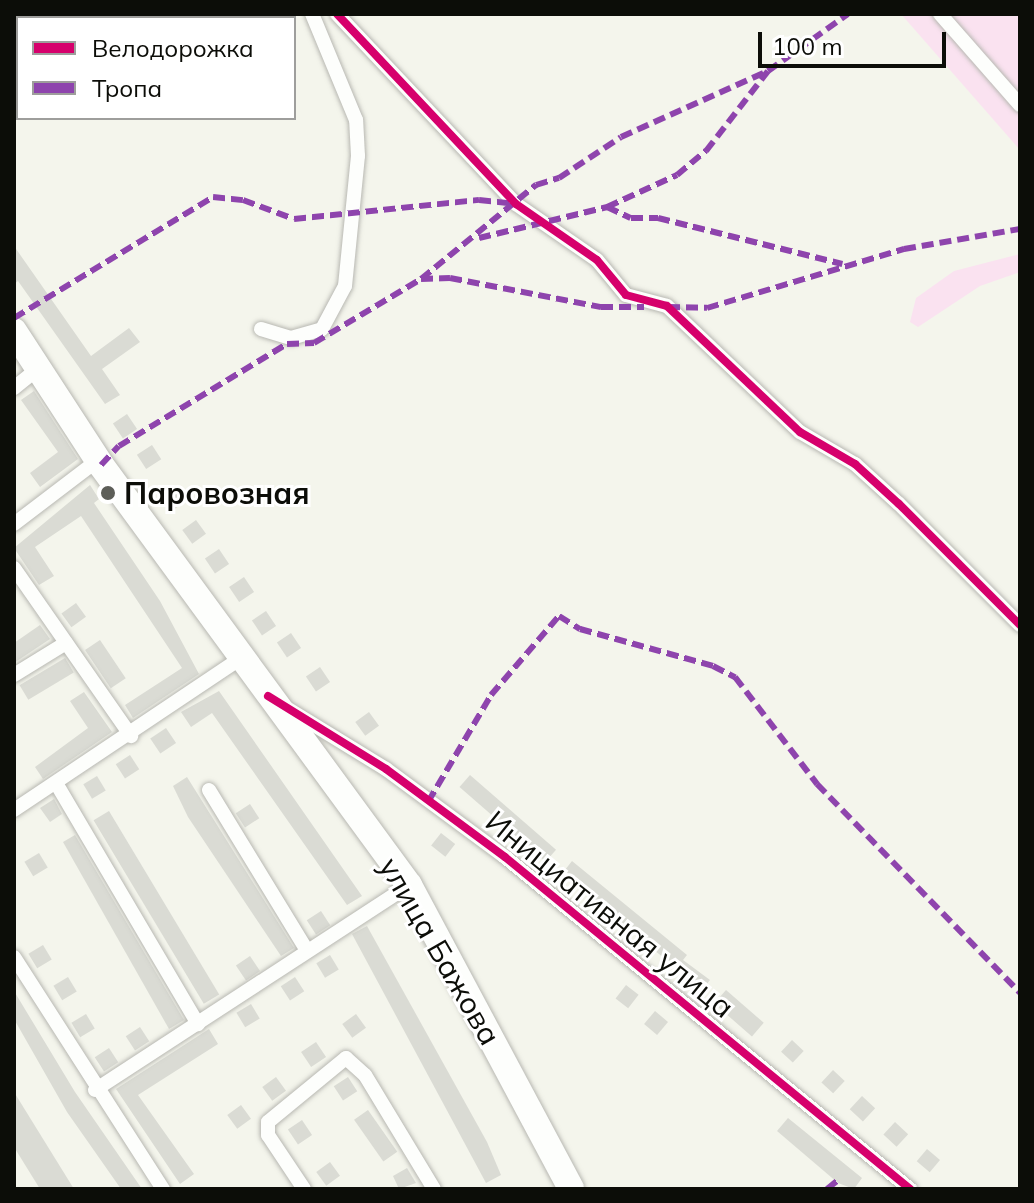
<!DOCTYPE html>
<html>
<head>
<meta charset="utf-8">
<style>
  body { margin:0 }
  #map { position:relative; width:1034px; height:1203px; overflow:hidden; background:#f4f5ec; font-family:Mulish,sans-serif }
  div>[style] { position:absolute }
  .green>* { inset:0; background:#fae2f0 }
  .building>* { inset:0; background:#dadbd4; transform-origin:0 0 }
  .roads { filter:drop-shadow(0 0 2px #b8b8b2) drop-shadow(0 0 2px #b8b8b2) }
  .street>* { height:14px; margin:-7px; padding:0 7px; transform-origin:7px; border-radius:7px; background:#fdfefc }
  .highway>* { height:26px; margin:-13px; padding:0 13px; transform-origin:13px; border-radius:13px; background:#fdfefc }
  .quiet>* { height:6px; margin-top:-3px; transform-origin:0; background:repeating-linear-gradient(90deg,#8e44ad 0 12px,transparent 0 18px) }
  .cycleway>* { height:8px; margin:-4px; padding:0 4px; transform-origin:4px; border-radius:4px; background:#d6006c }
  .dots>* { width:22px; height:22px; translate:-50% -50%; box-sizing:border-box; border:4px solid #fff; border-radius:50% }
  span { translate:-50% -50%; white-space:nowrap; text-align:center; line-height:1.15; -webkit-text-stroke:6px #fff; paint-order:stroke }
  .poi-label { font-size:30px; color:#0c0d08; font-weight:700 }
  .left { translate:0 -50%; text-align:left }
  .street-label { font-size:30px; color:#0c0d08 }
  .frame { position:absolute; inset:0; border:16px solid #0c0d08; pointer-events:none }
  .legend { position:absolute; left:16px; top:16px; width:280px; height:104px; box-sizing:border-box; background:#fff; border:2px solid #9e9e9c; margin:0; padding:10px 14px; list-style:none; font-size:24px; color:#0c0d08 }
  .legend li { display:flex; align-items:center; gap:16px; height:40px }
  .legend b { width:40px; border:2px solid #9e9e9c }
  .scale { position:absolute; left:758px; top:32px; width:188px; height:36px; box-sizing:border-box; border:4px solid #0c0d08; border-top:0; padding-left:10px; font-size:24px; line-height:28px; white-space:nowrap; color:#0c0d08; -webkit-text-stroke:6px #fff; paint-order:stroke }
</style>
</head>
<body>
<div id="map">
  <div class="green">
    <div style="clip-path:polygon(901px 14px,1020px 14px,1020px 150px)"></div>
    <div style="clip-path:polygon(1020px 254px,1020px 272px,980px 286px,918px 327px,910px 322px,916px 298px,954px 271px)"></div>
  </div>
  <div class="building">
    <div style="clip-path:polygon(14px 246px,91px 356px,129px 328px,140px 342px,102px 369px,120px 395px,105px 404px,18px 281px,14px 284px)"></div>
    <div style="clip-path:polygon(34px 391px,78px 459px,40px 487px,30px 473px,58px 452px,21px 400px)"></div>
    <div style="left:127px;top:414px;width:18px;height:17px;rotate:56deg"></div>
    <div style="left:152px;top:445px;width:17px;height:18px;rotate:57deg"></div>
    <div style="clip-path:polygon(90px 485px,99px 499px,94px 503px,160px 601px,199px 674px,133px 718px,125px 705px,182px 668px,81px 516px,35px 547px,54px 576px,39px 585px,14px 548px)"></div>
    <div style="left:176px;top:487px;width:17px;height:17px;rotate:54deg"></div>
    <div style="left:196px;top:520px;width:17px;height:17px;rotate:54deg"></div>
    <div style="left:219px;top:549px;width:18px;height:17px;rotate:56deg"></div>
    <div style="left:244px;top:577px;width:18px;height:18px;rotate:56deg"></div>
    <div style="left:76px;top:603px;width:17px;height:18px;rotate:54deg"></div>
    <div style="left:266px;top:611px;width:18px;height:17px;rotate:56deg"></div>
    <div style="clip-path:polygon(40px 625px,50px 639px,14px 663px,14px 643px)"></div>
    <div style="left:291px;top:633px;width:18px;height:17px;rotate:56deg"></div>
    <div style="left:100px;top:640px;width:46px;height:18px;rotate:56deg"></div>
    <div style="left:65px;top:658px;width:17px;height:53px;rotate:59deg"></div>
    <div style="left:320px;top:667px;width:18px;height:17px;rotate:56deg"></div>
    <div style="clip-path:polygon(219px 691px,362px 896px,347px 905px,212px 713px,191px 727px,181px 712px)"></div>
    <div style="clip-path:polygon(84px 692px,112px 732px,43px 779px,35px 767px,88px 728px,70px 701px)"></div>
    <div style="left:369px;top:712px;width:17px;height:17px;rotate:54deg"></div>
    <div style="left:166px;top:728px;width:18px;height:19px;rotate:56deg"></div>
    <div style="left:130px;top:755px;width:17px;height:17px;rotate:57deg"></div>
    <div style="left:470px;top:775px;width:114px;height:16px;rotate:41deg"></div>
    <div style="left:97px;top:776px;width:17px;height:16px;rotate:59deg"></div>
    <div style="clip-path:polygon(187px 777px,294px 948px,281px 956px,188px 817px,173px 786px)"></div>
    <div style="clip-path:polygon(54px 799px,62px 814px,50px 822px,40px 808px)"></div>
    <div style="left:250px;top:804px;width:17px;height:17px;rotate:57deg"></div>
    <div style="left:109px;top:811px;width:214px;height:18px;rotate:59deg"></div>
    <div style="left:441px;top:833px;width:18px;height:16px;rotate:38deg"></div>
    <div style="clip-path:polygon(75px 835px,184px 1020px,169px 1029px,63px 842px)"></div>
    <div style="left:39px;top:853px;width:17px;height:17px;rotate:59deg"></div>
    <div style="clip-path:polygon(572px 861px,687px 955px,683px 960px,710px 980px,699px 994px,686px 983px,690px 979px,561px 875px)"></div>
    <div style="left:321px;top:911px;width:17px;height:17px;rotate:57deg"></div>
    <div style="clip-path:polygon(367px 926px,487px 1142px,501px 1175px,486px 1183px,352px 934px)"></div>
    <div style="left:43px;top:945px;width:17px;height:17px;rotate:59deg"></div>
    <div style="left:330px;top:955px;width:17px;height:16px;rotate:59deg"></div>
    <div style="left:250px;top:956px;width:18px;height:17px;rotate:56deg"></div>
    <div style="left:68px;top:977px;width:17px;height:17px;rotate:59deg"></div>
    <div style="left:295px;top:977px;width:17px;height:17px;rotate:57deg"></div>
    <div style="left:626px;top:985px;width:16px;height:17px;rotate:38deg"></div>
    <div style="left:726px;top:990px;width:50px;height:18px;rotate:41deg"></div>
    <div style="clip-path:polygon(14px 991px,75px 1092px,142px 1189px,121px 1189px,67px 1112px,14px 1019px)"></div>
    <div style="left:251px;top:1004px;width:17px;height:17px;rotate:59deg"></div>
    <div style="left:655px;top:1011px;width:17px;height:17px;rotate:40deg"></div>
    <div style="left:86px;top:1014px;width:17px;height:17px;rotate:59deg"></div>
    <div style="left:356px;top:1014px;width:17px;height:17px;rotate:54deg"></div>
    <div style="left:140px;top:1027px;width:17px;height:17px;rotate:57deg"></div>
    <div style="clip-path:polygon(209px 1029px,218px 1044px,138px 1095px,194px 1174px,180px 1184px,116px 1089px)"></div>
    <div style="left:792px;top:1040px;width:16px;height:16px;rotate:43deg"></div>
    <div style="left:316px;top:1042px;width:18px;height:18px;rotate:56deg"></div>
    <div style="left:109px;top:1048px;width:17px;height:17px;rotate:57deg"></div>
    <div style="left:833px;top:1070px;width:16px;height:17px;rotate:43deg"></div>
    <div style="left:276px;top:1077px;width:17px;height:17px;rotate:54deg"></div>
    <div style="left:348px;top:1077px;width:17px;height:17px;rotate:57deg"></div>
    <div style="clip-path:polygon(14px 1092px,74px 1189px,40px 1189px,14px 1147px)"></div>
    <div style="left:862px;top:1096px;width:18px;height:18px;rotate:43deg"></div>
    <div style="left:241px;top:1105px;width:17px;height:17px;rotate:54deg"></div>
    <div style="left:368px;top:1110px;width:51px;height:17px;rotate:55deg"></div>
    <div style="clip-path:polygon(788px 1118px,862px 1178px,854px 1189px,838px 1183px,777px 1131px)"></div>
    <div style="left:302px;top:1120px;width:18px;height:17px;rotate:56deg"></div>
    <div style="left:895px;top:1122px;width:18px;height:17px;rotate:43deg"></div>
    <div style="left:927px;top:1149px;width:17px;height:16px;rotate:40deg"></div>
    <div style="left:330px;top:1162px;width:17px;height:17px;rotate:54deg"></div>
    <div style="clip-path:polygon(407px 1168px,416px 1183px,399px 1189px,393px 1176px)"></div>
  </div>
  <div class="roads">
    <div class="street">
      <div style="left:337px;top:14px;width:261px;rotate:46.7deg"></div>
      <div style="left:516px;top:204px;width:98px;rotate:34.7deg"></div>
      <div style="left:597px;top:260px;width:45px;rotate:50.4deg"></div>
      <div style="left:626px;top:295px;width:42px;rotate:15deg"></div>
      <div style="left:667px;top:306px;width:183px;rotate:43.5deg"></div>
      <div style="left:800px;top:432px;width:64px;rotate:30.2deg"></div>
      <div style="left:855px;top:464px;width:59px;rotate:42.3deg"></div>
      <div style="left:899px;top:504px;width:171px;rotate:45deg"></div>
      <div style="left:940px;top:14px;width:121px;rotate:48.7deg"></div>
      <div style="left:261px;top:329px;width:31px;rotate:17deg"></div>
      <div style="left:291px;top:338px;width:32px;rotate:-16deg"></div>
      <div style="left:322px;top:329px;width:49px;rotate:-61.9deg"></div>
      <div style="left:345px;top:286px;width:131px;rotate:-84.3deg"></div>
      <div style="left:358px;top:156px;width:36px;rotate:-93deg"></div>
      <div style="left:356px;top:120px;width:115px;rotate:-112.5deg"></div>
      <div style="left:14px;top:388px;width:33px;rotate:-39deg"></div>
      <div style="left:14px;top:524px;width:106px;rotate:-37.3deg"></div>
      <div style="left:14px;top:568px;width:205px;rotate:55.1deg"></div>
      <div style="left:14px;top:675px;width:61px;rotate:-31.6deg"></div>
      <div style="left:288px;top:709px;width:115px;rotate:31.5deg"></div>
      <div style="left:386px;top:769px;width:148px;rotate:36.5deg"></div>
      <div style="left:505px;top:857px;width:524px;rotate:39.34deg"></div>
      <div style="left:56px;top:783px;width:280px;rotate:59.5deg"></div>
      <div style="left:209px;top:790px;width:186px;rotate:58.6deg"></div>
      <div style="left:14px;top:810px;width:273px;rotate:-33.8deg"></div>
      <div style="left:14px;top:957px;width:276px;rotate:57.3deg"></div>
      <div style="left:95px;top:1090px;width:375px;rotate:-33.1deg"></div>
      <div style="left:304px;top:1189px;width:65px;rotate:-123.7deg"></div>
      <div style="left:268px;top:1135px;width:13px;rotate:-90deg"></div>
      <div style="left:268px;top:1122px;width:101px;rotate:-39.4deg"></div>
      <div style="left:346px;top:1058px;width:25px;rotate:42deg"></div>
      <div style="left:365px;top:1075px;width:133px;rotate:58.8deg"></div>
    </div>
    <div class="highway">
      <div style="left:14px;top:331px;width:160px;rotate:57deg"></div>
      <div style="left:101px;top:465px;width:521px;rotate:53.75deg"></div>
      <div style="left:409px;top:885px;width:344px;rotate:61.9deg"></div>
    </div>
  </div>
  <div class="quiet">
    <div style="left:607px;top:207px;width:77px;rotate:-24.6deg"></div>
    <div style="left:677px;top:175px;width:38px;rotate:-40deg"></div>
    <div style="left:706px;top:151px;width:101px;rotate:-52.2deg"></div>
    <div style="left:479px;top:238px;width:132px;rotate:-13.6deg"></div>
    <div style="left:607px;top:207px;width:26px;rotate:25deg"></div>
    <div style="left:631px;top:218px;width:27px"></div>
    <div style="left:658px;top:218px;width:190px;rotate:14deg"></div>
    <div style="left:421px;top:279px;width:149px;rotate:-39.3deg"></div>
    <div style="left:536px;top:185px;width:24px;rotate:-17deg"></div>
    <div style="left:559px;top:178px;width:74px;rotate:-33.5deg"></div>
    <div style="left:621px;top:137px;width:161px;rotate:-24.2deg"></div>
    <div style="left:768px;top:71px;width:98px;rotate:-35.5deg"></div>
    <div style="left:668px;top:307px;width:39px;rotate:1deg"></div>
    <div style="left:707px;top:308px;width:206px;rotate:-16.7deg"></div>
    <div style="left:904px;top:249px;width:118px;rotate:-9.8deg"></div>
    <div style="left:14px;top:318px;width:233px;rotate:-31.3deg"></div>
    <div style="left:213px;top:197px;width:30px;rotate:6deg"></div>
    <div style="left:243px;top:200px;width:54px;rotate:20.4deg"></div>
    <div style="left:294px;top:219px;width:186px;rotate:-5.9deg"></div>
    <div style="left:479px;top:200px;width:37px;rotate:6deg"></div>
    <div style="left:101px;top:465px;width:26px;rotate:-47deg"></div>
    <div style="left:119px;top:446px;width:197px;rotate:-31.3deg"></div>
    <div style="left:287px;top:344px;width:27px;rotate:-2deg"></div>
    <div style="left:314px;top:343px;width:125px;rotate:-30.9deg"></div>
    <div style="left:421px;top:279px;width:29px;rotate:-2deg"></div>
    <div style="left:450px;top:278px;width:154px;rotate:10.9deg"></div>
    <div style="left:601px;top:307px;width:43px"></div>
    <div style="left:428px;top:802px;width:124px;rotate:-59.5deg"></div>
    <div style="left:491px;top:695px;width:104px;rotate:-49.3deg"></div>
    <div style="left:559px;top:616px;width:25px;rotate:32deg"></div>
    <div style="left:580px;top:629px;width:138px;rotate:15.5deg"></div>
    <div style="left:713px;top:666px;width:25px;rotate:27deg"></div>
    <div style="left:735px;top:677px;width:135px;rotate:52.5deg"></div>
    <div style="left:817px;top:784px;width:291px;rotate:45.8deg"></div>
    <div style="left:827px;top:1189px;width:13px;rotate:-39deg"></div>
  </div>
  <div class="cycleway">
    <div style="left:337px;top:14px;width:261px;rotate:46.7deg"></div>
    <div style="left:516px;top:204px;width:98px;rotate:34.7deg"></div>
    <div style="left:597px;top:260px;width:45px;rotate:50.4deg"></div>
    <div style="left:626px;top:295px;width:42px;rotate:15deg"></div>
    <div style="left:667px;top:306px;width:183px;rotate:43.5deg"></div>
    <div style="left:800px;top:432px;width:64px;rotate:30.2deg"></div>
    <div style="left:855px;top:464px;width:59px;rotate:42.3deg"></div>
    <div style="left:899px;top:504px;width:171px;rotate:45deg"></div>
    <div style="left:268px;top:696px;width:139px;rotate:31.7deg"></div>
    <div style="left:386px;top:769px;width:148px;rotate:36.5deg"></div>
    <div style="left:505px;top:857px;width:524px;rotate:39.34deg"></div>
  </div>
  <div class="dots">
    <div style="left:108px;top:493px;background:#5d5e58"></div>
  </div>
  <div class="poi-label">
    <span class="left" style="left:124px;top:493px">Паровозная</span>
  </div>
  <div class="street-label">
    <span style="left:610px;top:914px;rotate:39deg">Инициативная улица</span>
    <span style="left:440px;top:951px;rotate:60deg">улица Бажова</span>
  </div>
  <div class="frame"></div>
  <ul class="legend">
  <li><b style="height:10px;background:#d6006c"></b>Велодорожка</li>
  <li><b style="height:10px;background:#8e44ad"></b>Тропа</li>
  </ul>
  <div class="scale">100 m</div>
</div>
</body>
</html>
